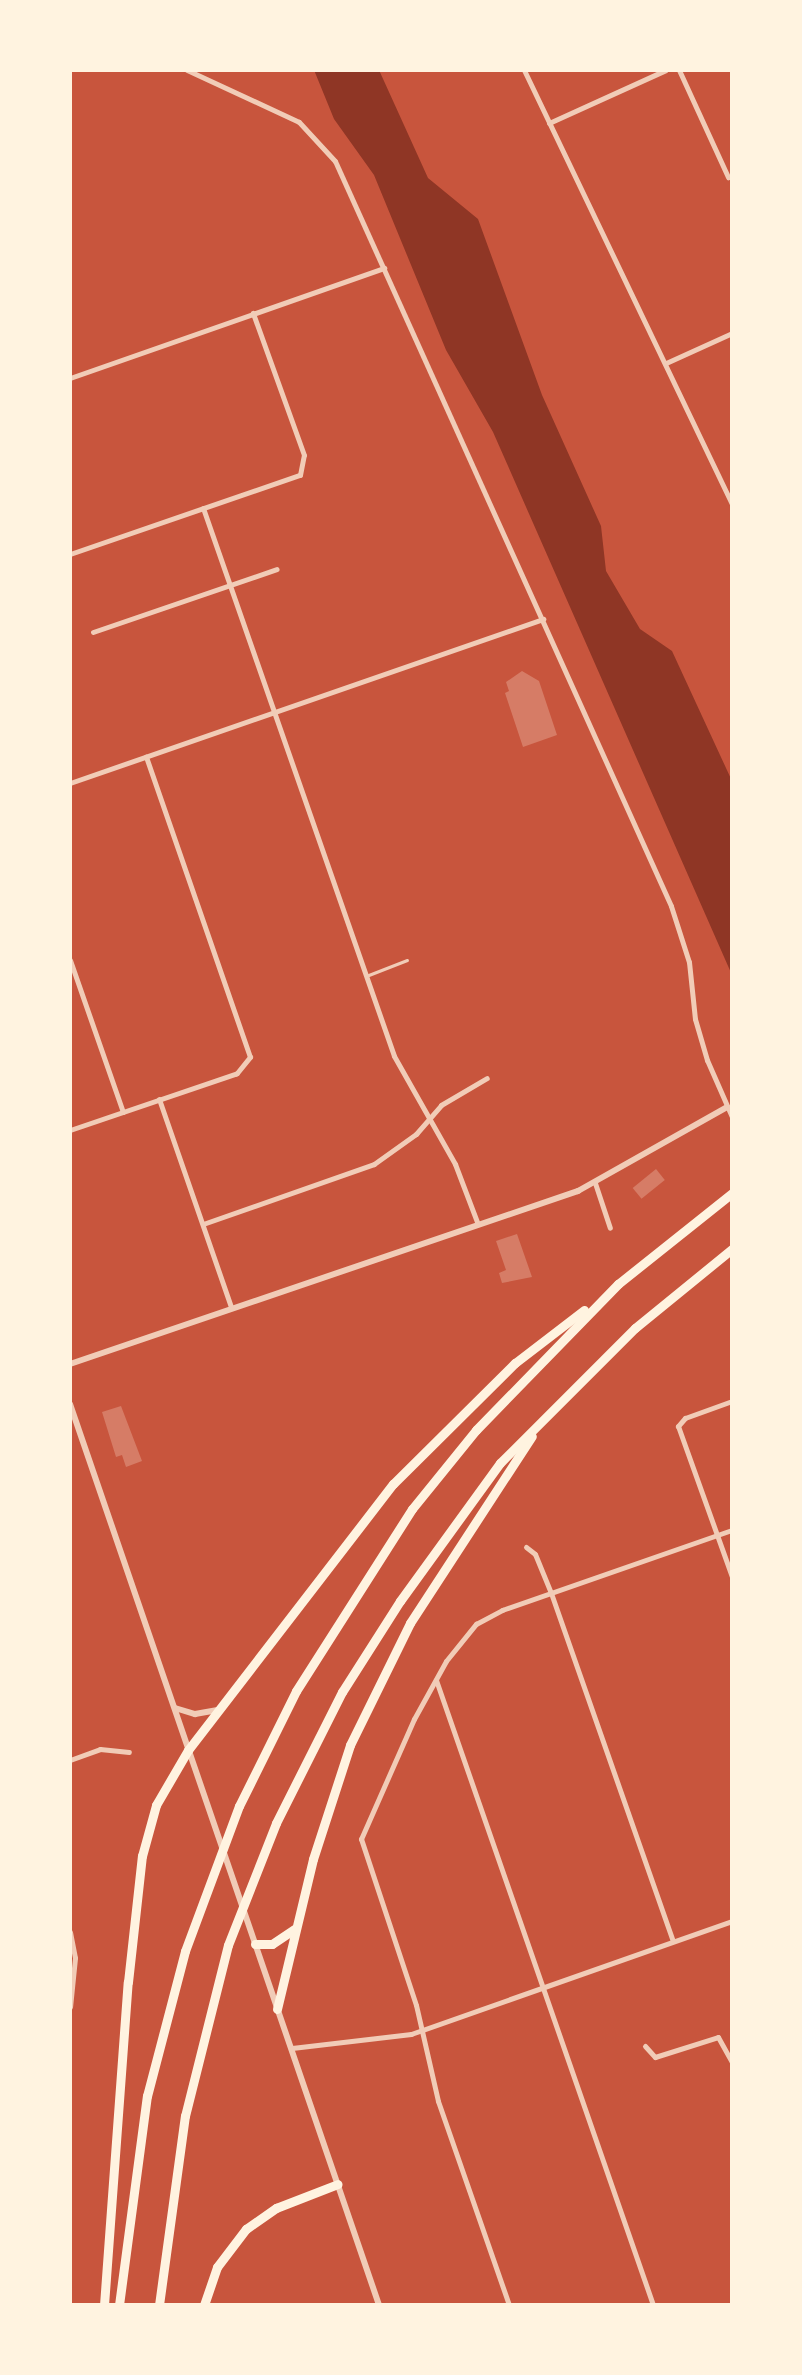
<!DOCTYPE html>
<html>
<head>
<meta charset="utf-8">
<style>
  body { margin:0 }
  #map { position:relative; width:802px; height:2375px; overflow:hidden; background:#c8553d; font-family:"Open Sans",sans-serif }
  div>[style] { position:absolute }
  .water>* { inset:0; background:#8f3625 }
  .building>* { inset:0; background:#d67c66; transform-origin:0 0 }
  .service>* { height:3px; margin:-1.5px; padding:0 1.5px; transform-origin:1.5px; border-radius:1.5px; background:#f1ccb7 }
  .minor>* { height:5px; margin:-2.5px; padding:0 2.5px; transform-origin:2.5px; border-radius:2.5px; background:#f1ccb7 }
  .tertiary>* { height:6px; margin:-3px; padding:0 3px; transform-origin:3px; border-radius:3px; background:#f1ccb7 }
  .motorway>* { height:9px; margin:-4.5px; padding:0 4.5px; transform-origin:4.5px; border-radius:4.5px; background:#fff3e0 }
  span { translate:-50% -50%; white-space:nowrap; text-align:center; line-height:1.15; -webkit-text-stroke:6px #fff3e0; paint-order:stroke }
  .frame { position:absolute; inset:0; border:72px solid #fff3e0; pointer-events:none }
</style>
</head>
<body>
<div id="map">
  <div class="water">
    <div style="clip-path:polygon(314px 70px,379px 70px,428px 178px,478px 219px,542px 395px,601px 526px,606px 571px,640px 629px,672px 651px,732px 781px,732px 975px,493px 432px,446px 350px,374px 175px,334px 119px)"></div>
  </div>
  <div class="building">
    <div style="clip-path:polygon(522px 671px,539px 681px,557px 735px,523px 747px,505px 693px,509px 691px,506px 682px)"></div>
    <div style="left:656px;top:1169px;width:14px;height:30px;rotate:51deg"></div>
    <div style="clip-path:polygon(517px 1234px,532px 1277px,502px 1283px,499px 1273px,506px 1270px,496px 1241px)"></div>
    <div style="clip-path:polygon(121px 1406px,142px 1461px,126px 1467px,122px 1455px,116px 1457px,102px 1412px)"></div>
  </div>
  <div class="service">
    <div style="left:366px;top:976px;width:44px;rotate:-21.3deg"></div>
  </div>
  <div class="minor">
    <div style="left:187px;top:70px;width:123px;rotate:24.9deg"></div>
    <div style="left:299px;top:122px;width:53px;rotate:47.3deg"></div>
    <div style="left:335px;top:161px;width:817px;rotate:65.72deg"></div>
    <div style="left:671px;top:906px;width:59px;rotate:72.2deg"></div>
    <div style="left:689px;top:962px;width:57px;rotate:84deg"></div>
    <div style="left:695px;top:1019px;width:43px;rotate:73.7deg"></div>
    <div style="left:707px;top:1060px;width:62px;rotate:66.3deg"></div>
    <div style="left:524px;top:70px;width:481px;rotate:64.4deg"></div>
    <div style="left:679px;top:70px;width:118px;rotate:65.4deg"></div>
    <div style="left:549px;top:123px;width:128px;rotate:-24.4deg"></div>
    <div style="left:666px;top:363px;width:72px;rotate:-24.4deg"></div>
    <div style="left:70px;top:378px;width:333px;rotate:-19.3deg"></div>
    <div style="left:203px;top:508px;width:580px;rotate:70.78deg"></div>
    <div style="left:394px;top:1056px;width:124px;rotate:60.5deg"></div>
    <div style="left:455px;top:1164px;width:62px;rotate:69.2deg"></div>
    <div style="left:70px;top:554px;width:243px;rotate:-19deg"></div>
    <div style="left:300px;top:475px;width:20px;rotate:-79deg"></div>
    <div style="left:304px;top:455px;width:151px;rotate:-109.8deg"></div>
    <div style="left:93px;top:632px;width:194px;rotate:-18.9deg"></div>
    <div style="left:70px;top:783px;width:501px;rotate:-19.12deg"></div>
    <div style="left:70px;top:960px;width:161px;rotate:70.8deg"></div>
    <div style="left:159px;top:1099px;width:220px;rotate:70.9deg"></div>
    <div style="left:70px;top:1130px;width:176px;rotate:-18.8deg"></div>
    <div style="left:237px;top:1073px;width:21px;rotate:-51deg"></div>
    <div style="left:250px;top:1057px;width:318px;rotate:-109.1deg"></div>
    <div style="left:595px;top:1183px;width:47px;rotate:71.6deg"></div>
    <div style="left:203px;top:1224px;width:181px;rotate:-19.3deg"></div>
    <div style="left:374px;top:1164px;width:52px;rotate:-35.5deg"></div>
    <div style="left:416px;top:1134px;width:38px;rotate:-49deg"></div>
    <div style="left:441px;top:1105px;width:53px;rotate:-30.4deg"></div>
    <div style="left:732px;top:1401px;width:50px;rotate:160.1deg"></div>
    <div style="left:685px;top:1418px;width:11px;rotate:131deg"></div>
    <div style="left:678px;top:1426px;width:160px;rotate:70.3deg"></div>
    <div style="left:526px;top:1547px;width:11px;rotate:38deg"></div>
    <div style="left:535px;top:1554px;width:42px;rotate:67.7deg"></div>
    <div style="left:551px;top:1593px;width:369px;rotate:70.7deg"></div>
    <div style="left:436px;top:1680px;width:662px;rotate:70.85deg"></div>
    <div style="left:70px;top:1760px;width:32px;rotate:-20deg"></div>
    <div style="left:100px;top:1749px;width:29px;rotate:6deg"></div>
    <div style="left:70px;top:1932px;width:26px;rotate:79deg"></div>
    <div style="left:75px;top:1958px;width:49px;rotate:95.8deg"></div>
    <div style="left:645px;top:2046px;width:15px;rotate:48deg"></div>
    <div style="left:655px;top:2057px;width:66px;rotate:-17.6deg"></div>
    <div style="left:718px;top:2037px;width:29px;rotate:61deg"></div>
    <div style="left:292px;top:2048px;width:120px;rotate:-6.7deg"></div>
    <div style="left:411px;top:2034px;width:340px;rotate:-19.4deg"></div>
    <div style="left:509px;top:2305px;width:216px;rotate:-109.2deg"></div>
    <div style="left:438px;top:2101px;width:98px;rotate:-102.9deg"></div>
    <div style="left:416px;top:2005px;width:175px;rotate:-108.3deg"></div>
    <div style="left:361px;top:1839px;width:131px;rotate:-66.2deg"></div>
    <div style="left:414px;top:1719px;width:66px;rotate:-61.1deg"></div>
    <div style="left:446px;top:1661px;width:48px;rotate:-51deg"></div>
    <div style="left:476px;top:1624px;width:30px;rotate:-28deg"></div>
    <div style="left:502px;top:1610px;width:244px;rotate:-19.2deg"></div>
  </div>
  <div class="tertiary">
    <div style="left:70px;top:1364px;width:537px;rotate:-18.81deg"></div>
    <div style="left:578px;top:1191px;width:171px;rotate:-29.4deg"></div>
    <div style="left:70px;top:1404px;width:953px;rotate:71.07deg"></div>
    <div style="left:175px;top:1708px;width:21px;rotate:17deg"></div>
    <div style="left:195px;top:1714px;width:23px;rotate:-10deg"></div>
  </div>
  <div class="motorway">
    <div style="left:255px;top:1944px;width:17px"></div>
    <div style="left:272px;top:1944px;width:27px;rotate:-34deg"></div>
    <div style="left:277px;top:2009px;width:154px;rotate:-76.5deg"></div>
    <div style="left:313px;top:1859px;width:120px;rotate:-72deg"></div>
    <div style="left:350px;top:1745px;width:136px;rotate:-63.8deg"></div>
    <div style="left:410px;top:1623px;width:223px;rotate:-56.9deg"></div>
    <div style="left:104px;top:2305px;width:324px;rotate:-85.8deg"></div>
    <div style="left:128px;top:1982px;width:127px;rotate:-83.7deg"></div>
    <div style="left:142px;top:1856px;width:53px;rotate:-74.6deg"></div>
    <div style="left:156px;top:1805px;width:64px;rotate:-59.8deg"></div>
    <div style="left:188px;top:1750px;width:336px;rotate:-52.4deg"></div>
    <div style="left:393px;top:1484px;width:172px;rotate:-44.8deg"></div>
    <div style="left:515px;top:1363px;width:87px;rotate:-37.5deg"></div>
    <div style="left:119px;top:2305px;width:211px;rotate:-82.4deg"></div>
    <div style="left:147px;top:2096px;width:150px;rotate:-75.3deg"></div>
    <div style="left:185px;top:1951px;width:155px;rotate:-69.6deg"></div>
    <div style="left:239px;top:1806px;width:128px;rotate:-63.6deg"></div>
    <div style="left:296px;top:1691px;width:216px;rotate:-57.5deg"></div>
    <div style="left:412px;top:1509px;width:102px;rotate:-51deg"></div>
    <div style="left:476px;top:1430px;width:204px;rotate:-45.8deg"></div>
    <div style="left:618px;top:1284px;width:146px;rotate:-38.6deg"></div>
    <div style="left:159px;top:2305px;width:191px;rotate:-82.2deg"></div>
    <div style="left:185px;top:2116px;width:176px;rotate:-75.9deg"></div>
    <div style="left:228px;top:1945px;width:131px;rotate:-68.5deg"></div>
    <div style="left:276px;top:1823px;width:147px;rotate:-63.3deg"></div>
    <div style="left:342px;top:1692px;width:108px;rotate:-57.5deg"></div>
    <div style="left:400px;top:1601px;width:170px;rotate:-54.1deg"></div>
    <div style="left:500px;top:1463px;width:191px;rotate:-45deg"></div>
    <div style="left:635px;top:1328px;width:125px;rotate:-39.2deg"></div>
    <div style="left:204px;top:2305px;width:40px;rotate:-71.1deg"></div>
    <div style="left:217px;top:2267px;width:48px;rotate:-52.7deg"></div>
    <div style="left:246px;top:2229px;width:37px;rotate:-35deg"></div>
    <div style="left:276px;top:2208px;width:66px;rotate:-21.2deg"></div>
  </div>
  <div class="frame"></div>
</div>
</body>
</html>
